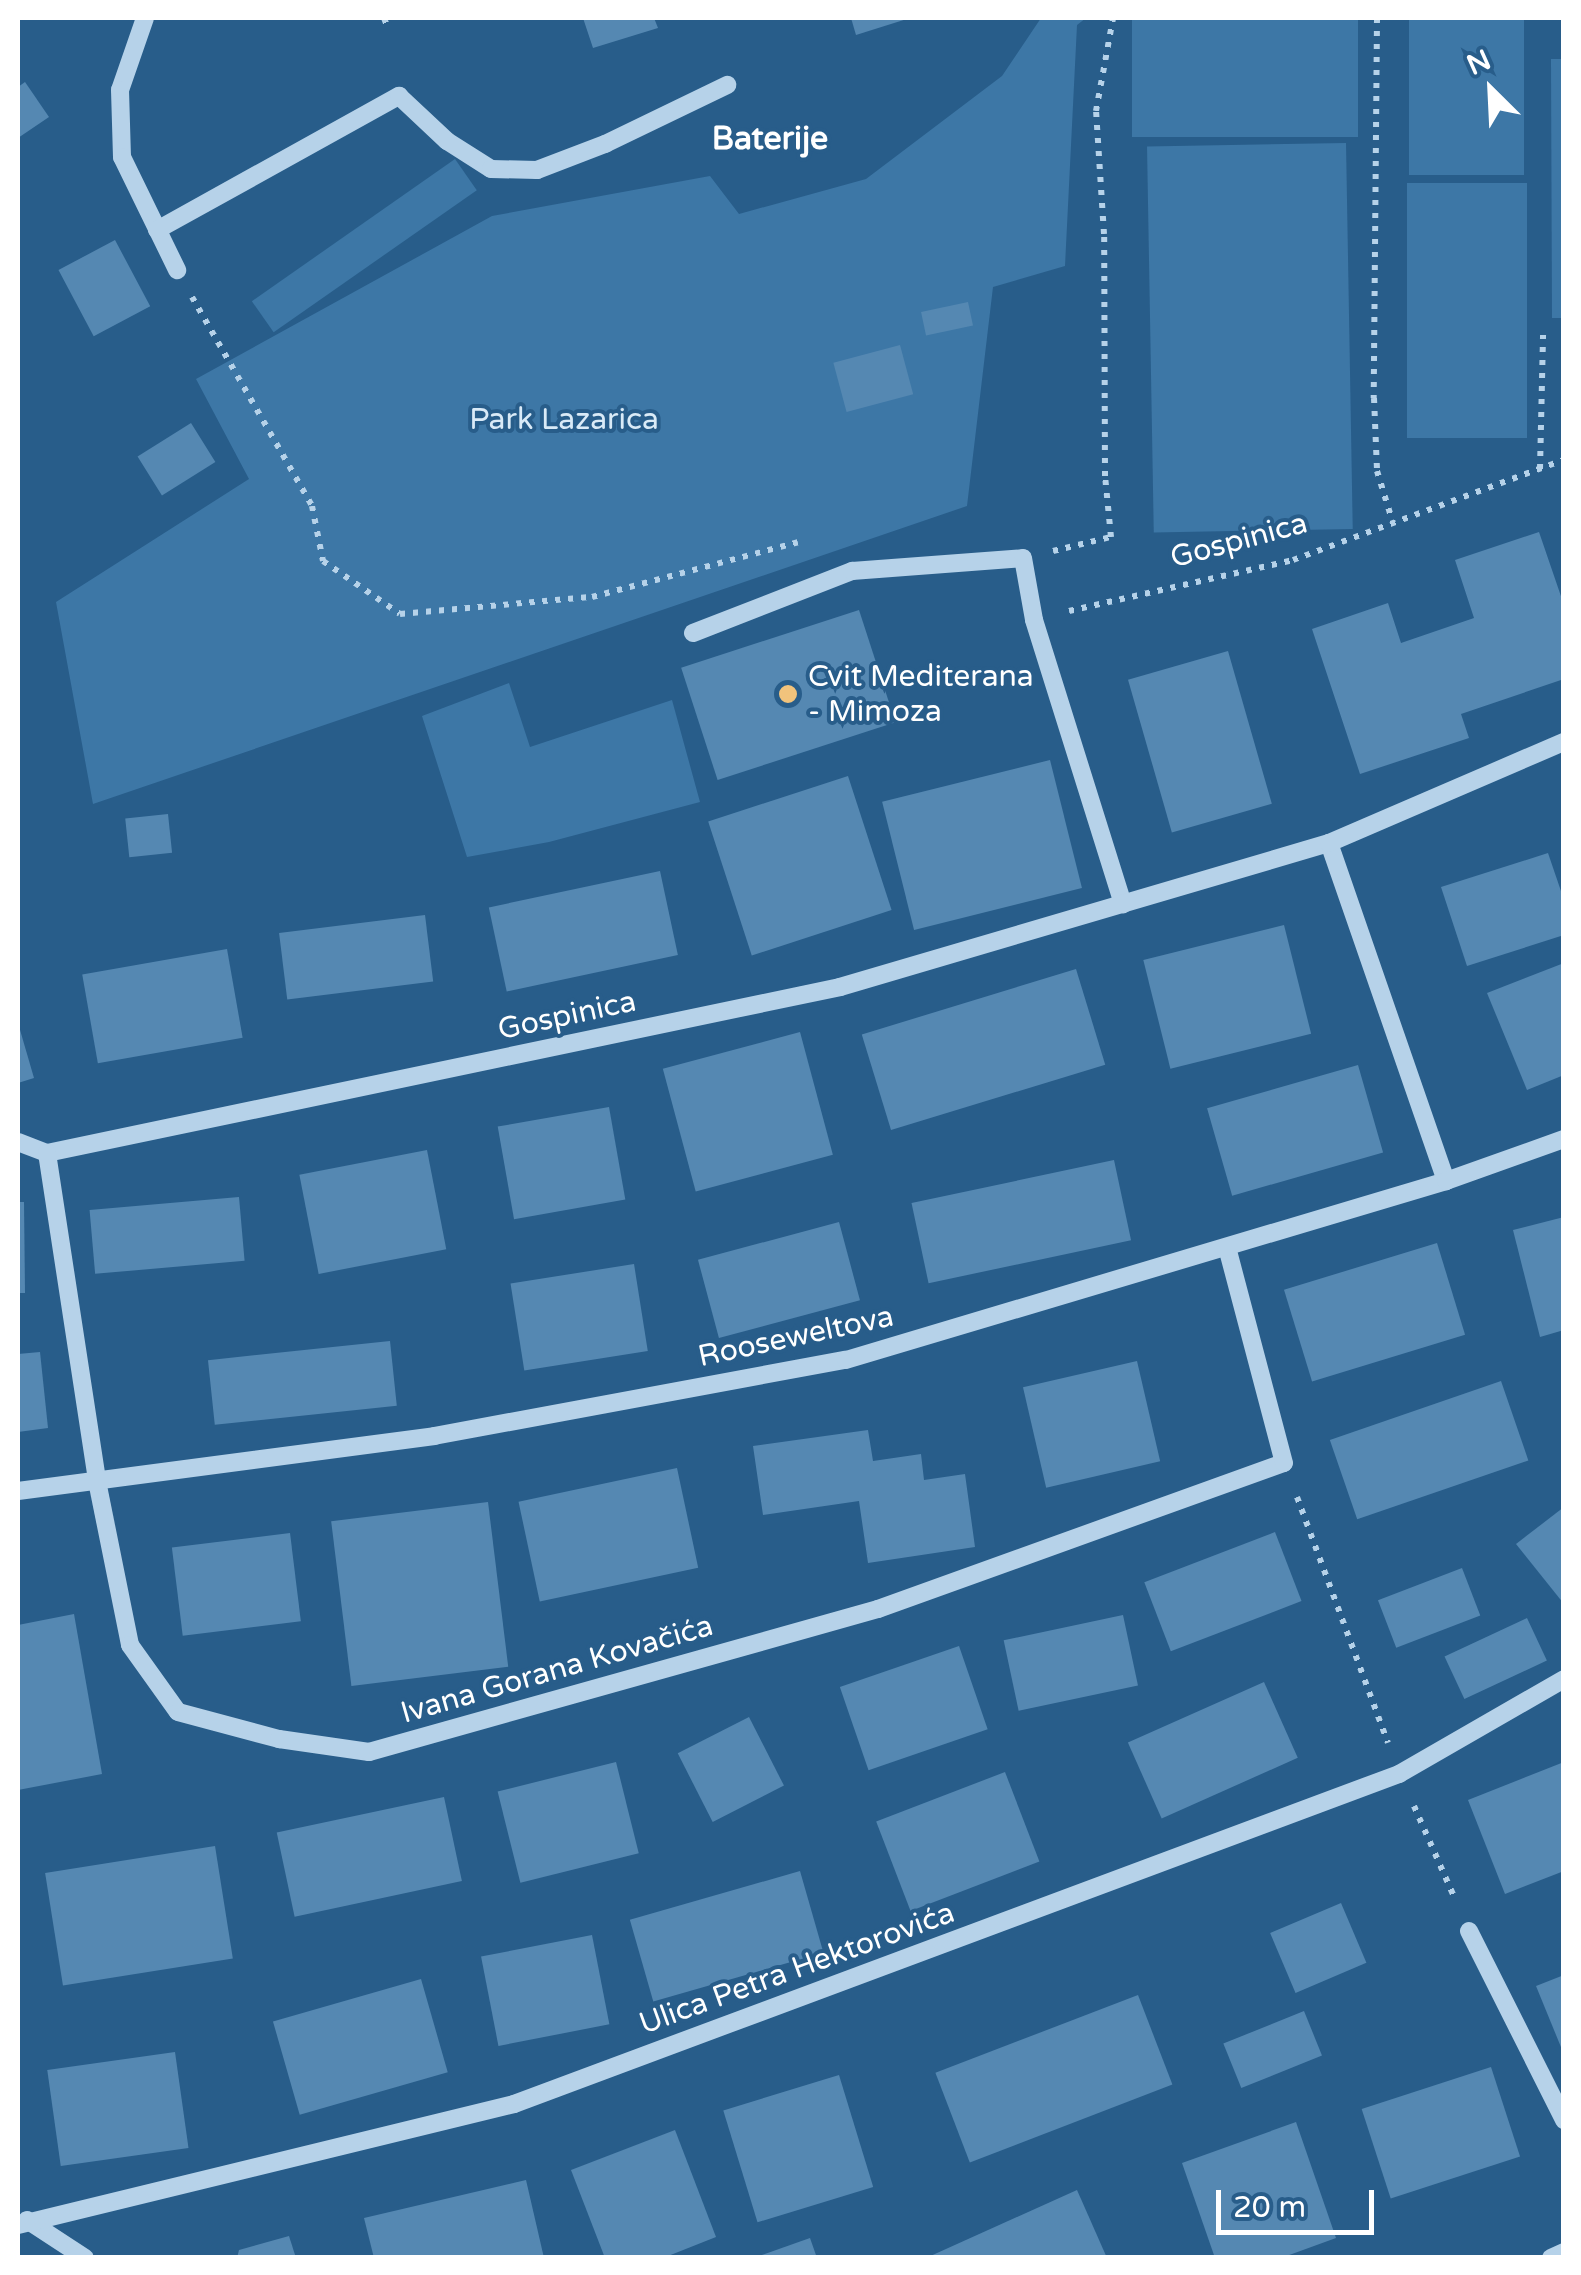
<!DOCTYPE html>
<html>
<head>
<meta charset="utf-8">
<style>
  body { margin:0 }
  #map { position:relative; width:1581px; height:2275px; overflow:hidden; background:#285d8a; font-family:"Varela Round",sans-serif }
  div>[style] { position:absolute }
  .green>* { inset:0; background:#3d77a6; transform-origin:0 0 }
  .building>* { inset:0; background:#5588b2; transform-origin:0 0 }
  .path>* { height:6px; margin-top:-3px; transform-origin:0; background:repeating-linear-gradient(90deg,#b6d2e9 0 5px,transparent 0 13px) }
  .minor>* { height:18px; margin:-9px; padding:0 9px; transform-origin:9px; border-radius:9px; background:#b6d2e9 }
  .dots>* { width:28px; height:28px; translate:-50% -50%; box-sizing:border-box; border:5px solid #285d8a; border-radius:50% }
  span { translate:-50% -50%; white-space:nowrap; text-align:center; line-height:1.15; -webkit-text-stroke:8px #285d8a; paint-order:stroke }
  .park-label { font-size:30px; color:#d9eaf7 }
  .street-label { font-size:30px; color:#fff }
  .poi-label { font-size:30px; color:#fff }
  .left { translate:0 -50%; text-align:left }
  .neighbourhood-label { font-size:32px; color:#fff; font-weight:700 }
  .frame { position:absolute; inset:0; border:20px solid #fff; pointer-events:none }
  .north { position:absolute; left:1441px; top:40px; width:100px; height:100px; -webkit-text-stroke:8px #285d8a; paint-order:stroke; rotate:336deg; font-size:28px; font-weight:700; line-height:40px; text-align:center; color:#fff }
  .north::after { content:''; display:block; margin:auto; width:35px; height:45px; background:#fff; clip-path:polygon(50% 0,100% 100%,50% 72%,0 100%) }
  .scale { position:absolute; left:1216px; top:2190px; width:158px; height:45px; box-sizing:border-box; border:5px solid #fff; border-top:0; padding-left:12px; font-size:30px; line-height:35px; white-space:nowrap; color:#fff; -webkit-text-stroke:8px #285d8a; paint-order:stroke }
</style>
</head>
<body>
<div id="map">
  <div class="green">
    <div style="clip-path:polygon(1041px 18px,1086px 18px,1077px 25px,1065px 266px,993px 287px,967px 506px,93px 804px,56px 602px,249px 479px,196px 379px,492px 216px,710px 176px,739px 214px,866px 179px,1002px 76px)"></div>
    <div style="left:1132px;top:18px;width:226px;height:119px"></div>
    <div style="left:1409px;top:18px;width:115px;height:157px"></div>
    <div style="clip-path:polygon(1551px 59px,1564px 59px,1563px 318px,1552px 318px)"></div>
    <div style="left:1346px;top:143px;width:386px;height:199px;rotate:89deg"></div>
    <div style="left:455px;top:159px;width:38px;height:248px;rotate:55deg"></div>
    <div style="left:1407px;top:183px;width:120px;height:255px"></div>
    <div style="clip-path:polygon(509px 683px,530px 747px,672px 700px,700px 802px,549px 842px,467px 857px,422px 716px)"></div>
  </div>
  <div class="building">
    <div style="clip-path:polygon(583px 18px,654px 18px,658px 28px,593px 48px)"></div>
    <div style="clip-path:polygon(851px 18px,910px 18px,856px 35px)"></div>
    <div style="clip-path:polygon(25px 82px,49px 117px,18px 138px,18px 87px)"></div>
    <div style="left:115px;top:240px;width:75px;height:64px;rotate:62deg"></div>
    <div style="left:968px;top:302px;width:24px;height:48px;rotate:78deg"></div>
    <div style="left:900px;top:345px;width:51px;height:69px;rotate:75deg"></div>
    <div style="left:191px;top:423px;width:46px;height:63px;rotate:58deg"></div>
    <div style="clip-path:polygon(1539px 532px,1564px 605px,1564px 679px,1461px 714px,1469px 738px,1360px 774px,1312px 629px,1388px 603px,1401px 643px,1474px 618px,1455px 560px)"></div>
    <div style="left:859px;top:610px;width:118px;height:187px;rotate:72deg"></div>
    <div style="left:1228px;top:651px;width:159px;height:104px;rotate:74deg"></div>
    <div style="left:1050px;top:760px;width:132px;height:173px;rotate:76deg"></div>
    <div style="left:848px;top:776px;width:141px;height:147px;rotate:72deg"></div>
    <div style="left:168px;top:814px;width:39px;height:43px;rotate:84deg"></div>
    <div style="clip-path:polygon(1548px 853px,1564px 900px,1564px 935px,1467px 966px,1441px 887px)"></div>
    <div style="left:660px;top:871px;width:86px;height:175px;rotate:78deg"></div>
    <div style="left:425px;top:915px;width:67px;height:147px;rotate:83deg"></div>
    <div style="left:1284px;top:925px;width:112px;height:145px;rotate:76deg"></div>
    <div style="left:227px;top:949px;width:90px;height:147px;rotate:80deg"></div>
    <div style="clip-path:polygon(1564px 963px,1564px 1075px,1527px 1090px,1487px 993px)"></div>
    <div style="left:1076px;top:969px;width:100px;height:224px;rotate:73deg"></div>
    <div style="clip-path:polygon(18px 1023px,34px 1078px,18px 1083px)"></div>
    <div style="left:800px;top:1032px;width:127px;height:142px;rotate:75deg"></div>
    <div style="left:1358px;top:1065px;width:91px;height:157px;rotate:74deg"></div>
    <div style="left:609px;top:1107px;width:94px;height:113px;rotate:80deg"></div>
    <div style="left:427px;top:1150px;width:101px;height:130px;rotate:79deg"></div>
    <div style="left:1114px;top:1160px;width:82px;height:207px;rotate:78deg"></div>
    <div style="left:239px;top:1197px;width:64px;height:150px;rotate:85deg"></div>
    <div style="clip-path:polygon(18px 1202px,24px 1202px,25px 1293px,18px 1293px)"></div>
    <div style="clip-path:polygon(1564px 1217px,1564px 1330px,1540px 1337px,1513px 1230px)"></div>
    <div style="left:839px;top:1222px;width:81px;height:146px;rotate:75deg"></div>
    <div style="left:1437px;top:1243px;width:96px;height:160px;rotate:73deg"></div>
    <div style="left:634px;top:1264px;width:88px;height:125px;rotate:81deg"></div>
    <div style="left:390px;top:1341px;width:65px;height:183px;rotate:84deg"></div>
    <div style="clip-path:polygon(40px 1352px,48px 1428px,18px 1432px,18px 1354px)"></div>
    <div style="left:1137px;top:1361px;width:103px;height:117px;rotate:77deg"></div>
    <div style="left:1501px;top:1381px;width:84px;height:181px;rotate:71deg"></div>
    <div style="clip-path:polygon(868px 1430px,873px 1461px,921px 1454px,924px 1480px,965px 1474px,975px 1547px,868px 1563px,859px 1501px,763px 1515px,753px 1446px)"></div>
    <div style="left:677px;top:1468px;width:102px;height:162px;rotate:78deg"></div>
    <div style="left:488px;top:1502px;width:166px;height:158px;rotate:83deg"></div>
    <div style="clip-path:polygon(1564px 1507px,1564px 1604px,1516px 1544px)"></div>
    <div style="left:1275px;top:1532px;width:74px;height:140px;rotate:69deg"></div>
    <div style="left:290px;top:1533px;width:89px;height:119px;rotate:83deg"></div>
    <div style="left:1462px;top:1568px;width:51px;height:90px;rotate:69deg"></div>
    <div style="clip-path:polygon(74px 1614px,102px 1774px,18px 1790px,18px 1625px)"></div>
    <div style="left:1123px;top:1615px;width:72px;height:122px;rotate:78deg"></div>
    <div style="left:1527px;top:1618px;width:47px;height:91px;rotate:65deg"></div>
    <div style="left:959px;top:1646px;width:88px;height:126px;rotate:71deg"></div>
    <div style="left:1264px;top:1682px;width:83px;height:149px;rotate:66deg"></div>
    <div style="left:749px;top:1717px;width:77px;height:80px;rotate:63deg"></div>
    <div style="left:616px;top:1762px;width:94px;height:122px;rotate:76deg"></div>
    <div style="clip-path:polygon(1564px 1762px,1564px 1871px,1505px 1894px,1468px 1800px)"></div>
    <div style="left:1005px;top:1772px;width:96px;height:138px;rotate:69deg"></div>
    <div style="left:444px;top:1797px;width:86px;height:171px;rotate:78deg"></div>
    <div style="left:215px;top:1846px;width:114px;height:172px;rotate:81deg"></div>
    <div style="left:800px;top:1871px;width:85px;height:177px;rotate:74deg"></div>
    <div style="left:1341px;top:1903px;width:65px;height:77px;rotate:67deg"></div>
    <div style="left:592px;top:1935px;width:91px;height:113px;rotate:79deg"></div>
    <div style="clip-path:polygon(1564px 1975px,1564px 2052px,1563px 2052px,1536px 1986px)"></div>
    <div style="left:421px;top:1979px;width:97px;height:154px;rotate:74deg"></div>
    <div style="left:1138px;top:1995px;width:96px;height:217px;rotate:69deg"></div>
    <div style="left:1304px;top:2011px;width:48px;height:87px;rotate:68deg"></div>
    <div style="left:175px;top:2052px;width:97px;height:129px;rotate:82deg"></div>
    <div style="left:1491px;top:2067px;width:94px;height:136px;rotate:72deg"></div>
    <div style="left:839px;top:2075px;width:117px;height:121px;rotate:73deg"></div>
    <div style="clip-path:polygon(1296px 2122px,1336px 2238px,1281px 2258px,1215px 2258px,1182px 2163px)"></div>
    <div style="clip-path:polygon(675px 2130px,716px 2237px,663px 2258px,605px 2258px,571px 2170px)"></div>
    <div style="clip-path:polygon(526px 2180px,544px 2258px,374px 2258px,364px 2218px)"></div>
    <div style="clip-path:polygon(1077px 2190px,1107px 2258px,926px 2258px)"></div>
    <div style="clip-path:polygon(289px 2236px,296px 2258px,237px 2258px,239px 2250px)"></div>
    <div style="clip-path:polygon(810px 2238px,817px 2258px,756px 2258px,756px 2257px)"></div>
  </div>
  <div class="path">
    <div style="left:384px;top:18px;width:9px;rotate:69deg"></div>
    <div style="left:1377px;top:18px;width:380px;rotate:90.5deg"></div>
    <div style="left:1374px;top:398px;width:73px;rotate:87.6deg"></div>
    <div style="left:1377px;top:471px;width:54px;rotate:72.9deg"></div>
    <div style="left:192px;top:297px;width:241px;rotate:60.1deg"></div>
    <div style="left:312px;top:506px;width:56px;rotate:78.7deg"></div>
    <div style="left:323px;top:561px;width:93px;rotate:34.5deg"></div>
    <div style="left:400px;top:614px;width:193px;rotate:-5.1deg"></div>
    <div style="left:592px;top:597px;width:213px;rotate:-14.9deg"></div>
    <div style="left:1540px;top:469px;width:134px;rotate:-88.7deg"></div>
    <div style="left:1053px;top:551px;width:60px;rotate:-13.6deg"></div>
    <div style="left:1111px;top:537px;width:61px;rotate:-95.6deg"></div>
    <div style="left:1105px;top:476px;width:242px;rotate:-90.2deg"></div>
    <div style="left:1104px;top:234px;width:123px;rotate:-93.7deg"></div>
    <div style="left:1096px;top:111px;width:95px;rotate:-79.6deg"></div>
    <div style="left:1069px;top:611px;width:230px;rotate:-12.8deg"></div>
    <div style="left:1293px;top:560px;width:289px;rotate:-20.3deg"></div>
    <div style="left:1297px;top:1497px;width:262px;rotate:69.7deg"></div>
    <div style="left:1414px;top:1806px;width:102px;rotate:66.2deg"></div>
  </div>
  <div class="minor">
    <div style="left:145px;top:18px;width:76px;rotate:109.1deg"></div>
    <div style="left:120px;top:90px;width:67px;rotate:88.3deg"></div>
    <div style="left:122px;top:157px;width:126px;rotate:64deg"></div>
    <div style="left:157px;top:230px;width:277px;rotate:-29deg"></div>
    <div style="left:399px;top:96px;width:66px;rotate:43.2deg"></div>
    <div style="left:447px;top:141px;width:52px;rotate:32.5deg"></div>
    <div style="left:491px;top:169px;width:46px;rotate:1.2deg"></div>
    <div style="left:537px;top:170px;width:73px;rotate:-20.9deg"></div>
    <div style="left:605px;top:144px;width:136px;rotate:-25.8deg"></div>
    <div style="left:693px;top:633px;width:171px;rotate:-21.3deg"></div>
    <div style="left:852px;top:571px;width:171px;rotate:-4.3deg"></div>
    <div style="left:1023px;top:558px;width:63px;rotate:79.9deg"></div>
    <div style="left:1034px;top:620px;width:298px;rotate:72.6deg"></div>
    <div style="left:1329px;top:843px;width:358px;rotate:70.9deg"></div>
    <div style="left:18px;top:1142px;width:31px;rotate:21deg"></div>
    <div style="left:47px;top:1153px;width:810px;rotate:-11.82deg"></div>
    <div style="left:840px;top:987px;width:510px;rotate:-16.41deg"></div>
    <div style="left:1329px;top:843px;width:256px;rotate:-23.3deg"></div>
    <div style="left:47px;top:1153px;width:332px;rotate:81.3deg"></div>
    <div style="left:97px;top:1481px;width:167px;rotate:78.6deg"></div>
    <div style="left:130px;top:1645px;width:82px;rotate:54.4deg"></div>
    <div style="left:178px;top:1712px;width:105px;rotate:15deg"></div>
    <div style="left:279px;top:1739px;width:91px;rotate:8.2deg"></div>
    <div style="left:369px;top:1752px;width:529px;rotate:-15.69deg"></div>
    <div style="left:878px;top:1609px;width:431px;rotate:-19.8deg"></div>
    <div style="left:1284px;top:1463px;width:223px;rotate:-104.8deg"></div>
    <div style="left:18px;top:1491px;width:420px;rotate:-7.5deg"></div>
    <div style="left:434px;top:1436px;width:419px;rotate:-10.5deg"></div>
    <div style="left:846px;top:1360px;width:626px;rotate:-16.61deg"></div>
    <div style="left:1446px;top:1181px;width:125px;rotate:-19.6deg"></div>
    <div style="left:1469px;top:1931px;width:212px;rotate:63.3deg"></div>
    <div style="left:27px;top:2220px;width:69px;rotate:33.2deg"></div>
    <div style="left:18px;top:2225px;width:511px;rotate:-13.71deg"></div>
    <div style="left:514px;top:2104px;width:945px;rotate:-20.45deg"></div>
    <div style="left:1399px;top:1774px;width:190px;rotate:-29.9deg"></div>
    <div style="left:1551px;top:2258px;width:14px;rotate:-25deg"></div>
  </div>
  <div class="dots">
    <div style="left:788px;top:694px;background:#f1c37c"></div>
  </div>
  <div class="park-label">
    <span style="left:564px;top:420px">Park Lazarica</span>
  </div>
  <div class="street-label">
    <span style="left:1239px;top:541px;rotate:-15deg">Gospinica</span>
    <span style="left:567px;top:1016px;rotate:-12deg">Gospinica</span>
    <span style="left:796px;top:1337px;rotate:-12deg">Rooseweltova</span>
    <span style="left:557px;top:1670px;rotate:-16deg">Ivana Gorana Kovačića</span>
    <span style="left:797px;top:1969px;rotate:-20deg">Ulica Petra Hektorovića</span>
  </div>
  <div class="poi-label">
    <span class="left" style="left:808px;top:694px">Cvit Mediterana<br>- Mimoza</span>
  </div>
  <div class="neighbourhood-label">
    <span style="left:770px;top:139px">Baterije</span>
  </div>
  <div class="frame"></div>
  <div class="north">N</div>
  <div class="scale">20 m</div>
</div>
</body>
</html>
